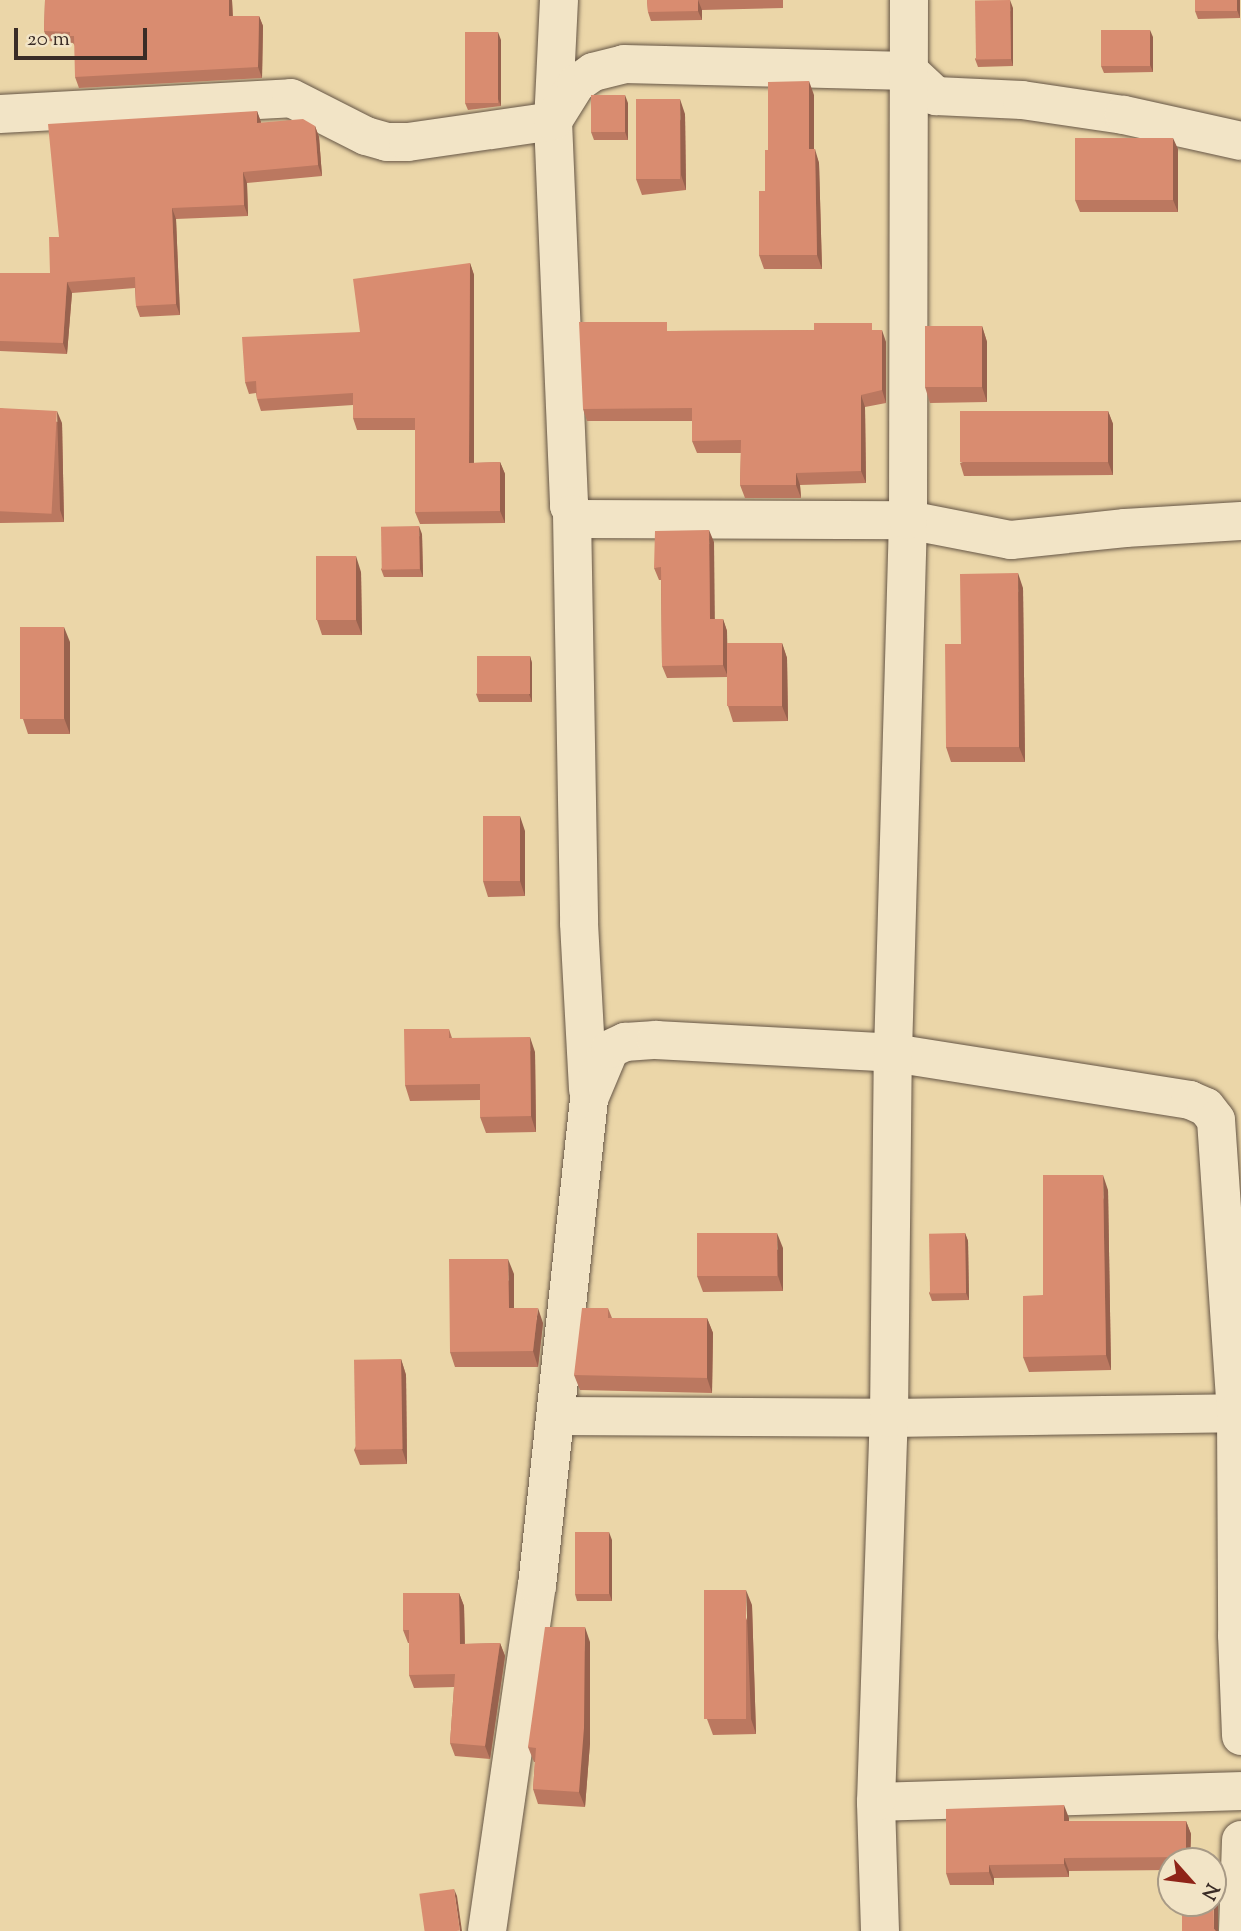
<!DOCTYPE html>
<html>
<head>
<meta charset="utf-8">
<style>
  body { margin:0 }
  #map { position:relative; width:1241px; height:1931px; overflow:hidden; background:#ebd6a8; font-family:"Sorts Mill Goudy",serif }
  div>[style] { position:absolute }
  .roads { filter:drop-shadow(0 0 2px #665646) drop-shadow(0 0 2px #665646) }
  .minor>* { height:38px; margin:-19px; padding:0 19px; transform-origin:19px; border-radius:19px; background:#f2e4c6 }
  .wall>* { inset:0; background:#bb7860 }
  .shaded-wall>* { inset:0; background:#98624e }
  .building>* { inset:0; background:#d98c70; transform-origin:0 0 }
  span { translate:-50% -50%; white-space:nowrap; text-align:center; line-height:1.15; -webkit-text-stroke:5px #f2e4c6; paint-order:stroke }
  .north { position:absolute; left:1157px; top:1847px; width:70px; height:70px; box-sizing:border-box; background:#f2e4c6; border:2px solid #a89a86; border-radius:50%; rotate:118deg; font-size:19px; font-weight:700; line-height:28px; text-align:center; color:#3a2c26 }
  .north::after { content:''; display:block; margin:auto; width:24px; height:32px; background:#8f2418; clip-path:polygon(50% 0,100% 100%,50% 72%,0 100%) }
  .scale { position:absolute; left:14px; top:28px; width:133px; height:32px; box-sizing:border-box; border:4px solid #3a2c26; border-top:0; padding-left:9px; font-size:21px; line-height:24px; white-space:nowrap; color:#3a2c26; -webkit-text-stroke:5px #f2e4c6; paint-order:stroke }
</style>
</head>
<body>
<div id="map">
  <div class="roads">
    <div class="minor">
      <div style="left:559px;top:0;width:121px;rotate:92.8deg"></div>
      <div style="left:553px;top:121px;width:385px;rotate:87.6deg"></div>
      <div style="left:569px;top:506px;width:16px;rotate:55deg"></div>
      <div style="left:578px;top:519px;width:330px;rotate:0.2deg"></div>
      <div style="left:908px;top:520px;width:105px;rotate:11deg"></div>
      <div style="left:1011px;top:540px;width:115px;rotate:-6deg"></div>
      <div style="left:1125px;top:528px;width:116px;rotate:-3.5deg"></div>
      <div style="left:0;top:114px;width:291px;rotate:-3.1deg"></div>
      <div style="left:291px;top:98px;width:84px;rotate:26.9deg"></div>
      <div style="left:366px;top:136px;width:22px;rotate:16deg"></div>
      <div style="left:387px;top:142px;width:21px"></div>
      <div style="left:408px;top:142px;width:147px;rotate:-8.2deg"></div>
      <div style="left:553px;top:121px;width:44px;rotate:-58.1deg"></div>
      <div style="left:576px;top:84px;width:21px;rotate:-35deg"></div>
      <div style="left:593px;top:72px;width:32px;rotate:-14deg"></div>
      <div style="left:624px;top:64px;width:285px;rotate:1.4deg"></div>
      <div style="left:909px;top:71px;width:37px;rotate:43deg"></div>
      <div style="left:936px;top:96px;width:86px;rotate:2.7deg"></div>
      <div style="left:1022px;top:100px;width:103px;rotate:8.4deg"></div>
      <div style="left:1124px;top:115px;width:120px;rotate:12.5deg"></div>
      <div style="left:572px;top:514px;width:409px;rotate:89deg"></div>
      <div style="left:579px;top:923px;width:167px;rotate:86.9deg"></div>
      <div style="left:557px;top:1416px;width:332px;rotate:0.3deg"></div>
      <div style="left:889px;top:1418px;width:347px;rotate:-0.8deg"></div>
      <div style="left:876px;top:1802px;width:365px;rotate:-1.7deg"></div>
      <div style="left:487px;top:1931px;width:349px;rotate:-81.8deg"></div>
      <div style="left:537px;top:1586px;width:490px;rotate:-83.9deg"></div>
      <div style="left:589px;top:1099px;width:54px;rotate:-67.2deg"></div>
      <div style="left:610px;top:1049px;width:17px;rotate:-25deg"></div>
      <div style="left:625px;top:1042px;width:31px;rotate:-4deg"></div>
      <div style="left:656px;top:1040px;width:237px;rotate:3.1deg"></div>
      <div style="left:893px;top:1053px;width:301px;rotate:9deg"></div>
      <div style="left:1190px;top:1100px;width:17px;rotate:24deg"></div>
      <div style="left:1206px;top:1107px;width:16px;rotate:52deg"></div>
      <div style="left:1216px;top:1120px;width:294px;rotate:86.1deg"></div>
      <div style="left:1236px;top:1413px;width:222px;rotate:89.7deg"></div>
      <div style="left:1237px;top:1635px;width:101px;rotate:87.7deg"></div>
      <div style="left:880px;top:1931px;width:129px;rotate:-91.8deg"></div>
      <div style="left:876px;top:1802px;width:384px;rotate:-88.1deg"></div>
      <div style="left:889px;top:1418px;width:365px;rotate:-89.4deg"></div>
      <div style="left:893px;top:1053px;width:533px;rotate:-88.39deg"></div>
      <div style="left:908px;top:520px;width:520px;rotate:-89.89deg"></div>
      <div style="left:1238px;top:1931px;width:91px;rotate:-88.1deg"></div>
    </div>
  </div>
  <div class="wall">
    <div style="clip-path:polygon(45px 0,232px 0,233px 16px,259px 16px,263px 26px,262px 78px,79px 88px,75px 77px,75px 46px,73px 43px,48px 41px,44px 31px)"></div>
    <div style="clip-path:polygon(647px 0,783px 0,783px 8px,702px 10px,702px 20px,651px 21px,648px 12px)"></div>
    <div style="clip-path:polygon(1240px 0,1240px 18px,1198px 19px,1195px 11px)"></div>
    <div style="clip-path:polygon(1013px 8px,1013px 66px,978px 67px,975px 59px)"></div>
    <div style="clip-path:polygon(1153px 37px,1153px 72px,1104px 73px,1101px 66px)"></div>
    <div style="clip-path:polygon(501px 40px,501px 106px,468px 110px,465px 103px)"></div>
    <div style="clip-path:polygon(814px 95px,814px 149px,819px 163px,822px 269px,764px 269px,759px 255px,765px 191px,768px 150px)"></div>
    <div style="clip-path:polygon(628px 103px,628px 140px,594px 140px,591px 132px)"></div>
    <div style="clip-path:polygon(257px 111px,261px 123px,315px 126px,319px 137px,322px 176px,247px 183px,248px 216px,176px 219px,180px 315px,140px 317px,136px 306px,135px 288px,72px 293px,67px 354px,0 351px,0 273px,50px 273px,59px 237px)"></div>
    <div style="clip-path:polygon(685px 114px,686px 190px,642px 195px,636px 179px)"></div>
    <div style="clip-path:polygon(1178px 149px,1178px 212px,1080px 212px,1075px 200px)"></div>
    <div style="clip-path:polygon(470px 263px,474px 275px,474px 463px,500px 462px,505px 474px,505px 523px,420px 524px,415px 512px,415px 430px,357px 430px,353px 418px,353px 405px,261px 411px,257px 399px,256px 393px,249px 394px,245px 382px,360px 332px)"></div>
    <div style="clip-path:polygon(982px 326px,987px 342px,987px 402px,930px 403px,925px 387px)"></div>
    <div style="clip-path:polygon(874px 330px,886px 342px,886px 403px,865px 407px,866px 483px,800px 485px,801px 498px,745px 498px,740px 485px,741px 453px,697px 453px,692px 441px,692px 421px,587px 421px,583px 409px,671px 331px)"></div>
    <div style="clip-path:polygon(0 408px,62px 423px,64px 522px,0 523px)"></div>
    <div style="clip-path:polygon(1108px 411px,1113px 424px,1113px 475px,964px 476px,960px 463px)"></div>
    <div style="clip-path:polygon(422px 534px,423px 577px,384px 577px,381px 569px)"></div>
    <div style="clip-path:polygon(714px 542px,714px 619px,723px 619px,727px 631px,727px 643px,782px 643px,787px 658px,788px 721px,733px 722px,728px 706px,728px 677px,667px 678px,662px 666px,661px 580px,659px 580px,654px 568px)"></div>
    <div style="clip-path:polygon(361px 572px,362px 635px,322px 635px,317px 620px)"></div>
    <div style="clip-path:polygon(1023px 588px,1025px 762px,951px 762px,946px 747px,961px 644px)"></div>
    <div style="clip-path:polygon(70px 642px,70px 734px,28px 734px,23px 719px)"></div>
    <div style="clip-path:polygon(530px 656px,532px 663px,532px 702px,479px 702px,476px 694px)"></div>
    <div style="clip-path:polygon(525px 831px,525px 896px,488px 897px,483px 881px)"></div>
    <div style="clip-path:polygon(449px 1029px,452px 1038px,535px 1052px,536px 1132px,486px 1133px,480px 1117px,480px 1100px,410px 1101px,405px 1085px)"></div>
    <div style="clip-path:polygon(1108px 1190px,1111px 1370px,1029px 1372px,1023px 1357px)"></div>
    <div style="clip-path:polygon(965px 1233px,968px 1241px,969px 1300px,932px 1301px,929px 1293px)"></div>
    <div style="clip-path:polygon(783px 1248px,783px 1291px,703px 1292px,697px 1276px)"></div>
    <div style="clip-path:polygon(514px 1274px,514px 1308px,543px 1323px,538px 1367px,455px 1367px,450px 1352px)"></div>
    <div style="clip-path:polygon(608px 1308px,612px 1318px,707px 1318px,713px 1333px,712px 1393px,580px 1390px,574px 1375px)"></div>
    <div style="clip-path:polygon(401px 1359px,406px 1375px,407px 1464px,360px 1465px,354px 1450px)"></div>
    <div style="clip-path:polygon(612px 1540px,612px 1601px,577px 1601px,575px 1594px)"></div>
    <div style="clip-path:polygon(459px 1593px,464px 1606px,465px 1644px,500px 1643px,505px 1656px,490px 1759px,455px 1756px,450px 1743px,454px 1687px,414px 1688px,409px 1675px,409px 1643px,408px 1643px,403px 1630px)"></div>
    <div style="clip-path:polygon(752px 1605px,756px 1734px,713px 1735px,707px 1719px)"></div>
    <div style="clip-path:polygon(590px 1642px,590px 1743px,585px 1807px,538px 1804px,533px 1789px,535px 1762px,534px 1762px,528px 1747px)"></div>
    <div style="clip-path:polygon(1069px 1818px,1069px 1821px,1186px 1821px,1191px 1834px,1190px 1861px,1171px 1861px,1171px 1870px,1069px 1871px,1069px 1877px,994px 1878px,994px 1885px,950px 1885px,946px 1873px)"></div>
  </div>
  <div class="shaded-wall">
    <div style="clip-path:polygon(229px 0,232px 0,233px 26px,229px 16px)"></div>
    <div style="clip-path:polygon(698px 0,702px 10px,702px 20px,698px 11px)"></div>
    <div style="clip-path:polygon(1010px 0,1013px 8px,1013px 66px,1011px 59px)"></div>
    <div style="clip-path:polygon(1237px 0,1240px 0,1240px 18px,1237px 10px)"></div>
    <div style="clip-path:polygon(259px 16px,263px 26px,262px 78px,258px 67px)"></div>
    <div style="clip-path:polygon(1150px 30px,1153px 37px,1153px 72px,1150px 65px)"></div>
    <div style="clip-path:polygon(498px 32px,501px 40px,501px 106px,498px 99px)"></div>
    <div style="clip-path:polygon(809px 81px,814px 95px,814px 163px,809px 149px)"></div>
    <div style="clip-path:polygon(625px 95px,628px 103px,628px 140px,625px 132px)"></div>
    <div style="clip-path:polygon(680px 99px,685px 114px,686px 190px,681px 175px)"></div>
    <div style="clip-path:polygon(257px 111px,261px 122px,261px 134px,257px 123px)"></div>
    <div style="clip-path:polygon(315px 126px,319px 137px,322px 176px,318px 165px)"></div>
    <div style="clip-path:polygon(1173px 138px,1178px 149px,1178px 212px,1173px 200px)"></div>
    <div style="clip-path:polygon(815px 149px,819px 163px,822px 269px,817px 255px)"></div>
    <div style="clip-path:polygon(243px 172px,247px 183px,248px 216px,244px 205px)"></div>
    <div style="clip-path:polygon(172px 208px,176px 219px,180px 315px,176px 304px)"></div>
    <div style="clip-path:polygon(470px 263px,474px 275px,474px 475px,469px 463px)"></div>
    <div style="clip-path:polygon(67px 282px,72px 293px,67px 354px,63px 343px)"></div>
    <div style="clip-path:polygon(982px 326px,987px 342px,987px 402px,982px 387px)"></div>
    <div style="clip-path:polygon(882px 330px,886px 342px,886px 403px,882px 390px)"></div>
    <div style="clip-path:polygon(861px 395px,865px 407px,866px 483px,861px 471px)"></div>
    <div style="clip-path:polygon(57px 411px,62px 423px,64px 522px,60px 510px)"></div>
    <div style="clip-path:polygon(1108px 411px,1113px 424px,1113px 475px,1108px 462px)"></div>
    <div style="clip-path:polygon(500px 462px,505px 474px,505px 523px,500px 511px)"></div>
    <div style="clip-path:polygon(796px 473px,800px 485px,801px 498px,796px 485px)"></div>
    <div style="clip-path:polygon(419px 526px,422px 534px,423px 577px,420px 569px)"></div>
    <div style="clip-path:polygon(709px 530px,714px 542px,715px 631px,710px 619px)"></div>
    <div style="clip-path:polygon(356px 556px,361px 572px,362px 635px,356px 620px)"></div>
    <div style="clip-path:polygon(1018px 573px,1023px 588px,1025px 762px,1019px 747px)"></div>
    <div style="clip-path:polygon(723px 619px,727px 631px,728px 677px,723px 665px)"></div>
    <div style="clip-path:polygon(64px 627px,70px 642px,70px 734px,64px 718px)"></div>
    <div style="clip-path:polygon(782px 643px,787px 658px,788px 721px,782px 706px)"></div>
    <div style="clip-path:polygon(530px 656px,532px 663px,532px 702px,529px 694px)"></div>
    <div style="clip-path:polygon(520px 816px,525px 831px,525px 896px,520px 881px)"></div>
    <div style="clip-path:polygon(530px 1037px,535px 1052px,536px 1132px,531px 1116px)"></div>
    <div style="clip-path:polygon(1103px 1175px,1108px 1190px,1111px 1370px,1106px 1355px)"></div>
    <div style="clip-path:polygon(777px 1233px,783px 1248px,783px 1291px,778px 1276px)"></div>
    <div style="clip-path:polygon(965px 1233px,968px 1241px,969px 1300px,966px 1293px)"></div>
    <div style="clip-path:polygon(508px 1259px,514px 1274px,514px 1323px,509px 1308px)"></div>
    <div style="clip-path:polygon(538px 1308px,543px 1323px,538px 1367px,533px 1351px)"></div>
    <div style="clip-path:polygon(707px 1318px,713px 1333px,712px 1393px,707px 1378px)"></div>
    <div style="clip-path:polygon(401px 1359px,406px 1375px,407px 1464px,402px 1449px)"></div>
    <div style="clip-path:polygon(609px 1532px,612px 1540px,612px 1601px,609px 1593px)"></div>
    <div style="clip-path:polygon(746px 1590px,752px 1605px,756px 1734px,751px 1719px)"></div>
    <div style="clip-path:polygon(459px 1593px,464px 1606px,465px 1657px,460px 1644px)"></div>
    <div style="clip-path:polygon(585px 1627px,590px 1642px,590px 1743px,585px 1807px,579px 1792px)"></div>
    <div style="clip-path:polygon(500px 1643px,505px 1656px,490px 1759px,485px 1746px)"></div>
    <div style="clip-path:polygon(1064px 1805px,1069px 1818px,1069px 1833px,1064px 1821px)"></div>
    <div style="clip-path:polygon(1186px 1821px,1191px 1834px,1190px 1861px,1187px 1861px,1186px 1857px)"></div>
    <div style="clip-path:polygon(1064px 1858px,1069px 1871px,1069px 1877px,1064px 1864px)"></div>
    <div style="clip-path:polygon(1214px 1862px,1218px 1874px,1218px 1931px,1215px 1931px,1214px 1929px)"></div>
    <div style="clip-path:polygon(989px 1865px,994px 1878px,994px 1885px,989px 1872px)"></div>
    <div style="clip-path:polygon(454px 1889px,457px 1896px,462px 1931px,460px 1931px)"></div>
  </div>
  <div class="building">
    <div style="clip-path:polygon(45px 0,229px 0,229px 16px,259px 16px,258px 67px,75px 77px,74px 36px,70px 36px,70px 32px,44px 31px)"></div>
    <div style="clip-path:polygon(647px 0,724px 0,698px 0,698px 11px,648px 12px)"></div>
    <div style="left:1010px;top:0;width:59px;height:35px;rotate:89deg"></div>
    <div style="left:1195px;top:0;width:42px;height:11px"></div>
    <div style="left:1101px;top:30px;width:49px;height:36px"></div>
    <div style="left:465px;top:32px;width:33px;height:71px"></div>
    <div style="clip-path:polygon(809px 81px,809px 149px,815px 149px,817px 255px,759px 255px,759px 191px,765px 191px,765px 150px,768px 150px,768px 82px)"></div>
    <div style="left:591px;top:95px;width:34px;height:37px"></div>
    <div style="left:636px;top:99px;width:44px;height:80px"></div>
    <div style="clip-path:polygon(257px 111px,257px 123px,303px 119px,315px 126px,318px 165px,243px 172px,244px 205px,172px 208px,176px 304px,136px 306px,135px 277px,67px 282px,63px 343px,0 341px,0 273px,50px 273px,49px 237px,59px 237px,48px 124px)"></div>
    <div style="left:1173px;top:138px;width:62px;height:98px;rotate:90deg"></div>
    <div style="clip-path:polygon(470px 263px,469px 463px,500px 462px,500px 511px,415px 512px,415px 418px,353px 418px,353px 393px,257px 399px,256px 381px,245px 382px,242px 337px,360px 332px,353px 279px)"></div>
    <div style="clip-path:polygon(579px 322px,667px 322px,667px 331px,814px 330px,814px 323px,872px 323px,872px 330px,882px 330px,882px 390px,861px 395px,861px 471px,796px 473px,796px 485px,740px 485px,741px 440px,692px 441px,692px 408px,583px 409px)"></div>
    <div style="left:982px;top:326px;width:61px;height:57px;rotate:90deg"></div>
    <div style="left:0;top:408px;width:57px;height:103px;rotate:3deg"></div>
    <div style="left:1108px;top:411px;width:51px;height:148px;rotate:90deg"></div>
    <div style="left:419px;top:526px;width:43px;height:38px;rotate:89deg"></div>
    <div style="clip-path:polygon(709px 530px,710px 619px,723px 619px,723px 665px,662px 666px,661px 567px,654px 568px,655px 531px)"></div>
    <div style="left:316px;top:556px;width:40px;height:64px"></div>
    <div style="clip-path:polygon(1018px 573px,1019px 747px,946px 747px,945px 644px,961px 644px,960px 574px)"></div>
    <div style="left:20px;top:627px;width:44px;height:92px"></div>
    <div style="left:727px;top:643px;width:55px;height:63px"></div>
    <div style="left:477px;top:656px;width:53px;height:38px"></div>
    <div style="left:483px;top:816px;width:37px;height:65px"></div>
    <div style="clip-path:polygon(404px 1029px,449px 1029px,449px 1038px,530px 1037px,531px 1116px,480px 1117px,480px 1084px,405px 1085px)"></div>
    <div style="clip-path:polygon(1043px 1175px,1103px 1175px,1106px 1355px,1023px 1357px,1023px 1296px,1043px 1295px)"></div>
    <div style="left:697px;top:1233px;width:80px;height:43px"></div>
    <div style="left:965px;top:1233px;width:60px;height:36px;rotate:89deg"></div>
    <div style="clip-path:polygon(449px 1259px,508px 1259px,509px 1308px,538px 1308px,533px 1351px,450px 1352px)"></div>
    <div style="clip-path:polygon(582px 1308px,608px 1308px,608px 1318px,707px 1318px,707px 1378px,574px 1375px)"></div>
    <div style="left:401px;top:1359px;width:90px;height:47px;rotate:89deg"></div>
    <div style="left:575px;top:1532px;width:34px;height:62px"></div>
    <div style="left:704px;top:1590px;width:42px;height:129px"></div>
    <div style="clip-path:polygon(403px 1593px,459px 1593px,460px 1644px,500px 1643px,485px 1746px,450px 1743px,455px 1674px,409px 1675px,409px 1630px,403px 1630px)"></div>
    <div style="clip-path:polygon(545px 1627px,585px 1627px,584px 1728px,579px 1792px,533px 1789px,536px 1748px,528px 1747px)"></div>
    <div style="clip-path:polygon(1064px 1805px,1064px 1821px,1186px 1821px,1186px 1857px,1064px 1858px,1064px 1864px,989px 1865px,989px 1872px,946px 1873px,946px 1809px)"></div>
    <div style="clip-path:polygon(1213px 1862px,1214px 1929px,1216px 1931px,1182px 1931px,1182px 1903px,1213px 1903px)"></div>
    <div style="left:454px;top:1889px;width:42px;height:35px;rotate:82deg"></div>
  </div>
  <div class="north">N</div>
  <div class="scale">20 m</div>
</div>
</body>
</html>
